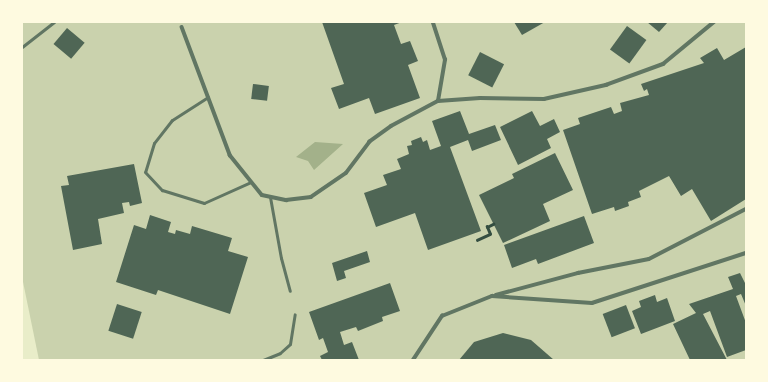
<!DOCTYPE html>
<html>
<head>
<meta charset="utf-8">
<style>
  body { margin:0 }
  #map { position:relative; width:768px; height:382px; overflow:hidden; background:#e9edc9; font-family:Inter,sans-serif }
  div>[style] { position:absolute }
  .green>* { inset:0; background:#cad2ad }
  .water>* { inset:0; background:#a3b18a }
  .building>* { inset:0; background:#4f6655; transform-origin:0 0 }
  .path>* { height:2.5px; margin:-1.25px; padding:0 1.25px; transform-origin:1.25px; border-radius:1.25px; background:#344e41 }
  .service>* { height:3px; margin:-1.5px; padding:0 1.5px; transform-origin:1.5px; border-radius:1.5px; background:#617663 }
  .pedestrian>* { height:3.5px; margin:-1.75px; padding:0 1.75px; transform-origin:1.75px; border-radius:1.75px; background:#617663 }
  span { translate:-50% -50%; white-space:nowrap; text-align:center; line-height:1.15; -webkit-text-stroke:3.5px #fefae0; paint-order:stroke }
  .frame { position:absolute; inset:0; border:23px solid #fefae0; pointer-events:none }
</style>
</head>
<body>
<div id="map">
  <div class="green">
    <div style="clip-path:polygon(22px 22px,746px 22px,746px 360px,39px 360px,22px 277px)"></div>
  </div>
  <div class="water">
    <div style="clip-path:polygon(315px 142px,343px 144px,314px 170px,308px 161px,296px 157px)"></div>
  </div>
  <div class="building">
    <div style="clip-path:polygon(322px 22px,402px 22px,394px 25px,401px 44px,410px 41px,418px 61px,408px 65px,420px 98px,375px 114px,369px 98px,339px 109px,331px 88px,344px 84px)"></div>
    <div style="clip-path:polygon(514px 22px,545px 22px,522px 35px)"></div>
    <div style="clip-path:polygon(647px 22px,668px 22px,659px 32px)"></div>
    <div style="left:627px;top:26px;width:24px;height:29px;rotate:36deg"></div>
    <div style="left:67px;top:28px;width:23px;height:21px;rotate:40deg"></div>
    <div style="clip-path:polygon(746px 47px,746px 199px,711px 221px,692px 189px,681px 196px,669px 176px,639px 191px,641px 197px,628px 202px,629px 206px,615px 211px,614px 207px,592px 214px,563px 130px,580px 124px,578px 118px,611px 107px,614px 114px,622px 111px,620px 103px,649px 95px,647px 89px,644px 91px,641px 84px,704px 63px,700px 58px,717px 48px,724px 60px)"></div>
    <div style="left:480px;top:52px;width:27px;height:26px;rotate:27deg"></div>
    <div style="left:253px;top:84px;width:16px;height:15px;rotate:7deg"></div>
    <div style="clip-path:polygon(460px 111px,469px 134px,495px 125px,501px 140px,472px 151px,468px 140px,450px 147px,481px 231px,428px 250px,415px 213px,376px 227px,364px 193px,387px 185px,383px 175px,401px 169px,397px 159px,409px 154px,407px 146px,412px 145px,411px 141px,421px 137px,423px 142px,427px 140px,430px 150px,441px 146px,432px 121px)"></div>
    <div style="clip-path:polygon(532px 111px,540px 126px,554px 119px,560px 132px,547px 139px,551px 148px,518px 165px,500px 127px)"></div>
    <div style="clip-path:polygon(555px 153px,573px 190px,543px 204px,550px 221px,503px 243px,479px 195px,514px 178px,512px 174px)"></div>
    <div style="clip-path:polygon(134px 164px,142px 203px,130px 206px,129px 202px,122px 203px,124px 213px,98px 219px,102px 244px,73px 250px,61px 186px,69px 185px,67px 176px)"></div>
    <div style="clip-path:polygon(150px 215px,171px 222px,168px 232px,175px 234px,176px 230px,190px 234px,192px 226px,232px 238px,228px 251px,248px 257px,230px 314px,158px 290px,156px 295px,116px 282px,134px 225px,146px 229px)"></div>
    <div style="clip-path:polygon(584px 216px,594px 243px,538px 264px,536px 259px,512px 268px,504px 245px)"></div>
    <div style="clip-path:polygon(367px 251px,370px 262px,344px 271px,346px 278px,337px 281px,332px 263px)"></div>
    <div style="clip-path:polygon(740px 273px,746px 285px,746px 306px,741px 294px,736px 296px,746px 323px,746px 350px,727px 357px,710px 311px,703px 314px,727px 360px,690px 360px,673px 324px,696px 313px,689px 304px,733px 289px,728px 277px)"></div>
    <div style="clip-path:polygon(390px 283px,400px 311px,382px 317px,383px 321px,358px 331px,356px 327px,340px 332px,344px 345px,352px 342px,359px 360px,322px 360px,320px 356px,328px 352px,323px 338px,319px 340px,309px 312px)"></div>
    <div style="clip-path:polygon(655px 295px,657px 302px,667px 298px,675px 321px,641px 334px,632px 311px,641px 307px,639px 301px)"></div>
    <div style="left:117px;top:304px;width:26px;height:28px;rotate:18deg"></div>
    <div style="left:626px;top:305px;width:25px;height:25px;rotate:69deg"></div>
    <div style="clip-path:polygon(503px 333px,531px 340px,554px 360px,459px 360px,474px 342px)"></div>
  </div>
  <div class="path">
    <div style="left:477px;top:240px;width:14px;rotate:-25deg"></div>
    <div style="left:490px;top:234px;width:8px;rotate:-113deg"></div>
    <div style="left:487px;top:227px;width:7px;rotate:-27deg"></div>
  </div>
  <div class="service">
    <div style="left:22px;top:47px;width:41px;rotate:-38deg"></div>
    <div style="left:208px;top:97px;width:43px;rotate:147.4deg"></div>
    <div style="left:172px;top:120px;width:29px;rotate:128deg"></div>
    <div style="left:154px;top:143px;width:30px;rotate:107deg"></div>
    <div style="left:145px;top:172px;width:25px;rotate:47deg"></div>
    <div style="left:162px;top:190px;width:44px;rotate:17.2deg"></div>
    <div style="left:204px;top:203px;width:51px;rotate:-24.1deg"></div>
    <div style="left:270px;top:197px;width:62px;rotate:79.8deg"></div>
    <div style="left:281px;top:258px;width:34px;rotate:75deg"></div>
    <div style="left:263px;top:360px;width:18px;rotate:-22deg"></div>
    <div style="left:280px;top:353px;width:13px;rotate:-42deg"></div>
    <div style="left:290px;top:344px;width:30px;rotate:-81deg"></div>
  </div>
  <div class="pedestrian">
    <div style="left:182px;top:27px;width:137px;rotate:69.4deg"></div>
    <div style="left:230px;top:155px;width:51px;rotate:51.3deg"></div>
    <div style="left:262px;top:195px;width:25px;rotate:12deg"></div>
    <div style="left:286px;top:200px;width:25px;rotate:-7deg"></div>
    <div style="left:311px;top:197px;width:42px;rotate:-34.4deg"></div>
    <div style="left:346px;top:173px;width:39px;rotate:-53deg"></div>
    <div style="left:369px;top:142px;width:27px;rotate:-36deg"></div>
    <div style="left:391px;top:126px;width:53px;rotate:-28deg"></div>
    <div style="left:438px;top:101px;width:42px;rotate:-80.3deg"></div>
    <div style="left:445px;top:60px;width:40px;rotate:-108deg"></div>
    <div style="left:438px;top:101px;width:42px;rotate:-4.1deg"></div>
    <div style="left:480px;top:98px;width:64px;rotate:0.9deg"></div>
    <div style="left:544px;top:99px;width:64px;rotate:-12.7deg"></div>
    <div style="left:606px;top:85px;width:61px;rotate:-20.2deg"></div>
    <div style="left:663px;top:64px;width:66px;rotate:-39.5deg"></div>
    <div style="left:496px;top:295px;width:85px;rotate:-15deg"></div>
    <div style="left:578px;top:273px;width:72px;rotate:-11.2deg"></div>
    <div style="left:649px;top:259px;width:109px;rotate:-27.3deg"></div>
    <div style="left:413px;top:360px;width:53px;rotate:-56.6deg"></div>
    <div style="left:442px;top:316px;width:54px;rotate:-21.8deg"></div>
    <div style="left:492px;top:296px;width:100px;rotate:4deg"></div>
    <div style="left:592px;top:303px;width:162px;rotate:-18deg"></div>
  </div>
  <div class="frame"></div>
</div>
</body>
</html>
